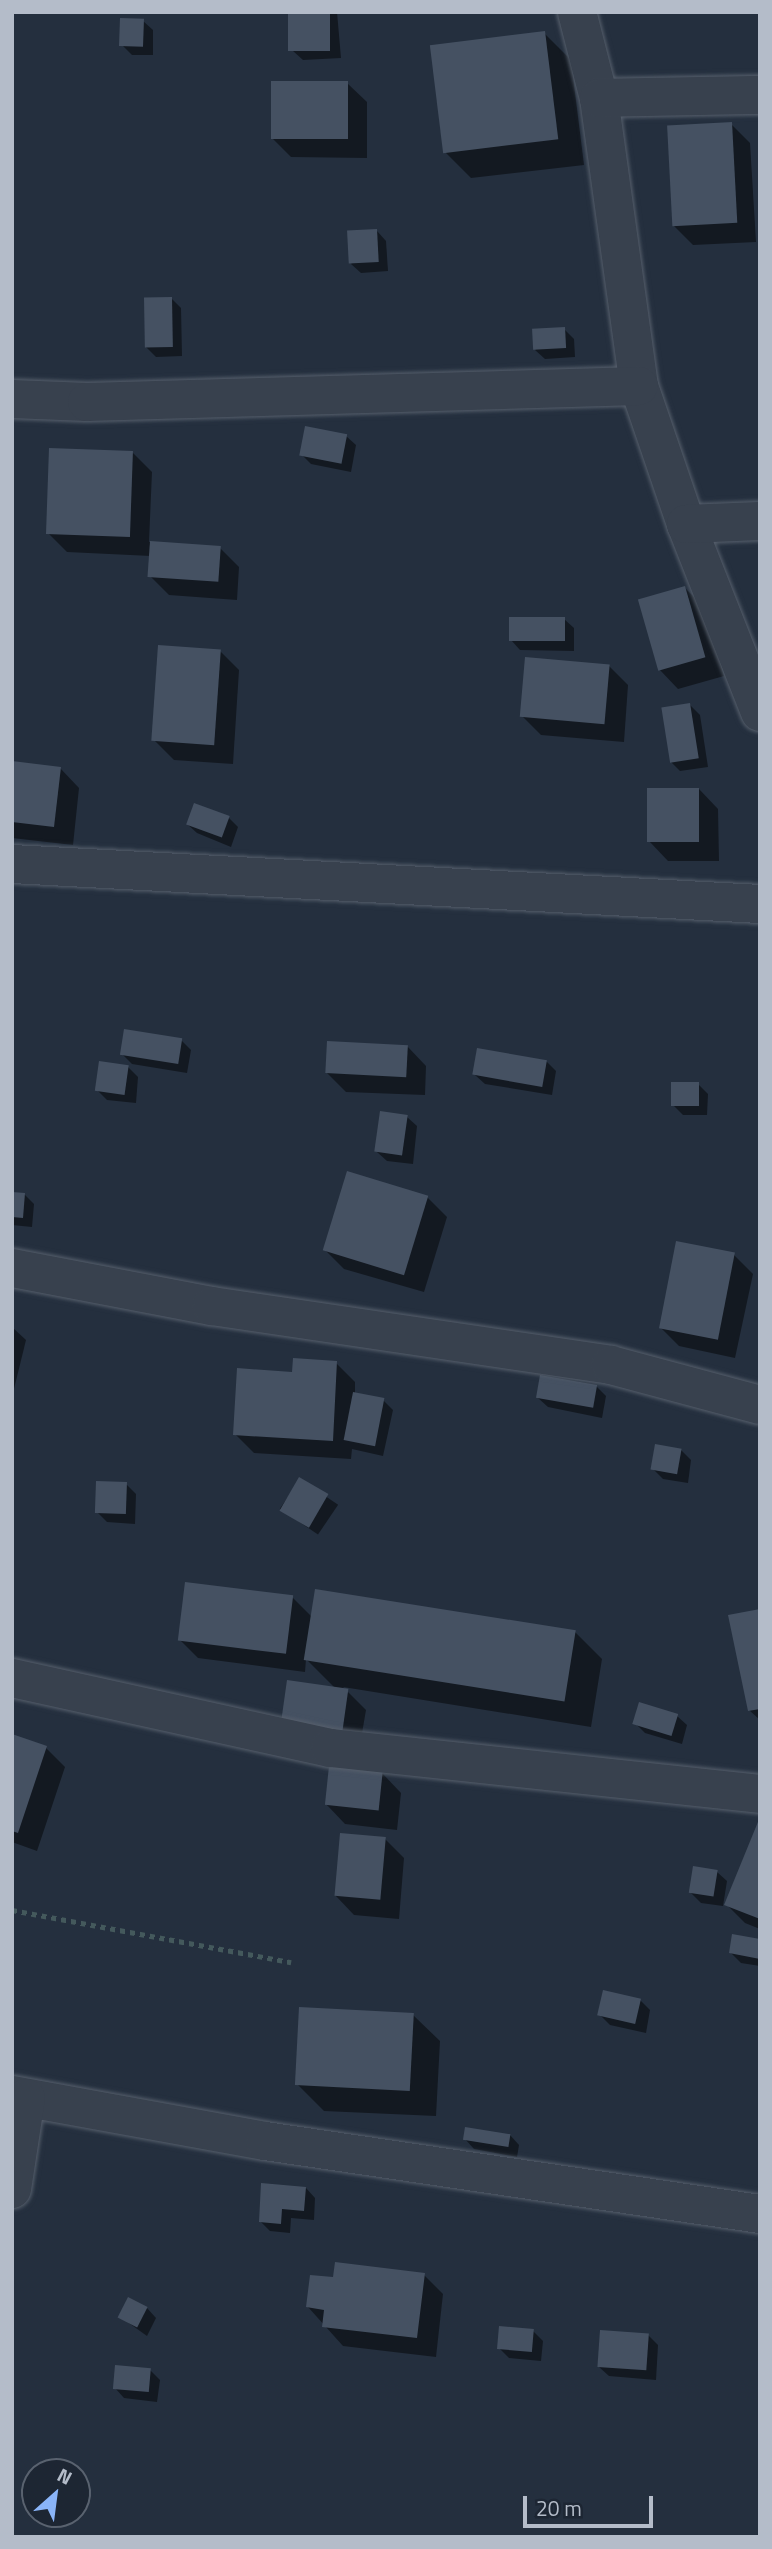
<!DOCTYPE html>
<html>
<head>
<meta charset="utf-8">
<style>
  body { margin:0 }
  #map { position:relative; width:772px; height:2549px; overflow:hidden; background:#242f3e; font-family:"Titillium Web",sans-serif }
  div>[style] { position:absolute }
  .shadow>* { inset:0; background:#0007; transform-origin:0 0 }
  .building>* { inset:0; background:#455162; transform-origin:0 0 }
  .path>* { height:4.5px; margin-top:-2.25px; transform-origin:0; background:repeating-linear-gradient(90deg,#44595c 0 5px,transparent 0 10px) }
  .roads { filter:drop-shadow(0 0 2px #565f6c) drop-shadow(0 0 2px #565f6c) }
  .street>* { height:38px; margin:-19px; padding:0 19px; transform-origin:19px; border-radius:19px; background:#38414e }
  span { translate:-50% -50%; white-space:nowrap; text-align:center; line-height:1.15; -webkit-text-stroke:5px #1d2633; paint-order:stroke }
  .frame { position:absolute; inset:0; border:14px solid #b4bcc9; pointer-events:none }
  .north { position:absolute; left:21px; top:2458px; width:70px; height:70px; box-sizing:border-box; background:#1d2633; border:2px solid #59626f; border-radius:50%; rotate:28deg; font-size:19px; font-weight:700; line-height:28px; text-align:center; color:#b4bcc9 }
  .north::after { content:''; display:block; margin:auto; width:24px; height:32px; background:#8ab4f8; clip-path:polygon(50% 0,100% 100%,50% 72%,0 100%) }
  .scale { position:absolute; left:523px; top:2496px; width:130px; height:32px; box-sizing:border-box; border:4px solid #b4bcc9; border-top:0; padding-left:9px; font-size:21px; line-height:24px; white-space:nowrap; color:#b4bcc9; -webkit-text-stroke:5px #1d2633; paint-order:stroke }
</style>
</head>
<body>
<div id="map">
  <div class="shadow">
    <div style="clip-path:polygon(290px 12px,337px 12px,341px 58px,303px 60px,293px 51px)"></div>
    <div style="clip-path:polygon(143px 21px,153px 30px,153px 55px,132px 55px,122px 45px)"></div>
    <div style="clip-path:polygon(544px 33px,571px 60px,584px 165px,471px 178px,445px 152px)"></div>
    <div style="clip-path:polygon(347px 83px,367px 102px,367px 158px,291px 157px,272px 138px)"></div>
    <div style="clip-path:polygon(731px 124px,750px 143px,756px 242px,693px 245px,674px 226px)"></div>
    <div style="clip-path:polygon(377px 231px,386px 241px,388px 271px,361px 273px,351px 264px)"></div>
    <div style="clip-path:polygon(172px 299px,181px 308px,182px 356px,156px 357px,146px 347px)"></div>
    <div style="clip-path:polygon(564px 329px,574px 339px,575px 357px,545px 359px,535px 350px)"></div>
    <div style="clip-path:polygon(346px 436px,356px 445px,351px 472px,311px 464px,301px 454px)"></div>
    <div style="clip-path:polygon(133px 453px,152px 472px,149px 542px,220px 548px,239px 567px,237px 600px,169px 595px,150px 576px,151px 556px,67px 552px,48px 533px)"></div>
    <div style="clip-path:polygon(685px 588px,704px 607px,724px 676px,678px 689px,659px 669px)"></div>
    <div style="clip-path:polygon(564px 619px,574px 628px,574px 651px,520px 650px,511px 640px)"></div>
    <div style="clip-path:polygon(220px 651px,239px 670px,233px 764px,174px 760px,155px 741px)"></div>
    <div style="clip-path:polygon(609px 666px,628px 685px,624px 742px,541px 735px,522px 716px)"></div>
    <div style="clip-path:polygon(690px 705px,700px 715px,708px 767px,680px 771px,670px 761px)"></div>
    <div style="clip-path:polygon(12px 763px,60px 768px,79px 788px,73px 845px,12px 838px)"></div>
    <div style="clip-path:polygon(699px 789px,718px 809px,719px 861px,668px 861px,649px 841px)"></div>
    <div style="clip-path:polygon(229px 818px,238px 827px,231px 847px,197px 833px,187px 824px)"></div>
    <div style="clip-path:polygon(181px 1040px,191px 1050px,187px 1073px,132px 1064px,122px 1054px)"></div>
    <div style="clip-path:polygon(407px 1046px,426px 1066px,425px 1095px,346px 1092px,327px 1073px)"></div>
    <div style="clip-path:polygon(546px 1061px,556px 1071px,552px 1095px,485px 1084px,475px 1075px)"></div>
    <div style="clip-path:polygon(128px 1067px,138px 1077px,136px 1103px,107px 1100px,97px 1090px)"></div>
    <div style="clip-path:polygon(698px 1084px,708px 1094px,707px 1115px,683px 1115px,673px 1105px)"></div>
    <div style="clip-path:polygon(407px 1117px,417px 1126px,413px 1164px,387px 1161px,377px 1152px)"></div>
    <div style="clip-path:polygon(12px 1193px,25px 1195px,34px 1204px,32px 1227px,12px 1225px)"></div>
    <div style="clip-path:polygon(427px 1197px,447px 1217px,424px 1292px,344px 1269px,325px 1250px)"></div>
    <div style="clip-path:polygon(734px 1255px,753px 1274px,735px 1358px,679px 1346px,660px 1327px)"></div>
    <div style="clip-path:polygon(12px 1327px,26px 1340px,12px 1397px)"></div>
    <div style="clip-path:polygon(336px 1363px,355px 1382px,355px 1394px,383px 1400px,393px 1410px,383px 1456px,352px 1449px,351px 1459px,254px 1453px,235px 1434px)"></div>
    <div style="clip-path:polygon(596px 1386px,606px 1396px,602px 1418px,548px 1407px,538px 1398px)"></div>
    <div style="clip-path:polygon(681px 1450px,691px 1460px,688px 1483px,663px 1479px,653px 1469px)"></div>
    <div style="left:300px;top:1479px;width:46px;height:36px;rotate:34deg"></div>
    <div style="clip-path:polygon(126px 1484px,136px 1494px,135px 1524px,107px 1522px,97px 1512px)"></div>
    <div style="clip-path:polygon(292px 1597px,312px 1617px,575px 1632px,602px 1659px,591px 1727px,343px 1687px,366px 1710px,359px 1751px,301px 1742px,336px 1689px,306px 1659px,305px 1672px,198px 1658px,179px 1639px)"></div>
    <div style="clip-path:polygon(760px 1611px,760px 1720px,749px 1710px)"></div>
    <div style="clip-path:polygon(677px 1716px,687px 1725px,682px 1744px,645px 1733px,635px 1723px)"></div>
    <div style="clip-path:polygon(12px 1736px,46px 1748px,65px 1767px,37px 1851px,12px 1842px)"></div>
    <div style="clip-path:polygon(382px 1773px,401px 1793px,397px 1830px,345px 1824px,326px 1804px)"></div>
    <div style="clip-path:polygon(760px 1822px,760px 1929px,745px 1923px,726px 1904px)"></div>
    <div style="clip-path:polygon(385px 1839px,404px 1858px,399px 1919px,354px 1915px,335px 1895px)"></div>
    <div style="clip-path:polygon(717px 1872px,727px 1881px,723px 1906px,701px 1903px,691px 1893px)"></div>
    <div style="clip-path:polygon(760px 1941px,760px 1966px,741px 1963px,731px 1953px)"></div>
    <div style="clip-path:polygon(640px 2000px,650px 2010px,646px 2033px,610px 2025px,600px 2015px)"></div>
    <div style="clip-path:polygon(413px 2015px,440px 2041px,436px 2116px,324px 2111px,297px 2084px)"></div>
    <div style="clip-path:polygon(510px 2135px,519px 2145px,517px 2157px,474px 2149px,465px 2139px)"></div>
    <div style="clip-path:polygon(306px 2188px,315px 2198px,314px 2220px,291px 2218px,290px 2233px,270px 2231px,260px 2221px)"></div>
    <div style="clip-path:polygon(424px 2275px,443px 2294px,436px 2357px,343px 2346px,308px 2307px,335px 2279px)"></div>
    <div style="clip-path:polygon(147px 2308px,156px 2318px,147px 2336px,119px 2316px)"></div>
    <div style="clip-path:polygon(533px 2331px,543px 2341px,541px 2361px,509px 2358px,499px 2348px)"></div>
    <div style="clip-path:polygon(648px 2335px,658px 2345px,656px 2380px,609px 2376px,599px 2367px)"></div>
    <div style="clip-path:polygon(150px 2370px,160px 2380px,157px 2402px,124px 2398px,115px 2388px)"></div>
  </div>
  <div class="building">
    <div style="left:288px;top:12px;width:42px;height:39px"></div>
    <div style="left:120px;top:18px;width:24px;height:28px;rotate:2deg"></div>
    <div style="left:545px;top:31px;width:109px;height:116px;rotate:83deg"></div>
    <div style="left:271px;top:81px;width:77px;height:58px"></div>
    <div style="left:732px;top:122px;width:101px;height:65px;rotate:87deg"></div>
    <div style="left:377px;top:229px;width:33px;height:30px;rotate:87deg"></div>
    <div style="left:172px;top:297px;width:50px;height:28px;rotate:89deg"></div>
    <div style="left:565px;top:327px;width:21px;height:33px;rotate:87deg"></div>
    <div style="left:305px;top:426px;width:43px;height:30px;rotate:11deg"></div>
    <div style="left:49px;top:448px;width:84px;height:86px;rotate:2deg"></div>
    <div style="left:150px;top:541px;width:71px;height:36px;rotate:4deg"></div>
    <div style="left:685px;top:586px;width:74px;height:49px;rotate:74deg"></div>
    <div style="left:509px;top:617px;width:56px;height:24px"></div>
    <div style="left:158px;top:645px;width:63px;height:96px;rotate:4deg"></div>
    <div style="left:525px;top:657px;width:85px;height:60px;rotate:5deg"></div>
    <div style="left:690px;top:703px;width:56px;height:29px;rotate:81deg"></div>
    <div style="clip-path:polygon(12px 761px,61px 767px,54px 827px,12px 822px)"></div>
    <div style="left:647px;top:788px;width:52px;height:54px"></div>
    <div style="left:194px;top:803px;width:38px;height:23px;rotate:20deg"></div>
    <div style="left:124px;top:1029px;width:59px;height:26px;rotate:9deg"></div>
    <div style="left:327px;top:1041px;width:81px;height:32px;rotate:3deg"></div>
    <div style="left:477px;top:1048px;width:71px;height:27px;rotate:10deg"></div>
    <div style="left:99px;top:1061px;width:30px;height:30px;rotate:8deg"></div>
    <div style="left:671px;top:1082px;width:28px;height:24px"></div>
    <div style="left:380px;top:1111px;width:28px;height:41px;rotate:8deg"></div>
    <div style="left:347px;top:1171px;width:85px;height:83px;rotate:17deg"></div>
    <div style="clip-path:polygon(12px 1192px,25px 1193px,23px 1218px,12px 1217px)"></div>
    <div style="left:676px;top:1241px;width:60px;height:89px;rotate:11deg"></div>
    <div style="clip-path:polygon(293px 1358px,337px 1361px,333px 1441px,233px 1435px,237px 1368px,292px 1372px)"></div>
    <div style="left:540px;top:1375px;width:58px;height:23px;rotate:10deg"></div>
    <div style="left:353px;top:1392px;width:32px;height:49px;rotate:11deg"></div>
    <div style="left:655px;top:1444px;width:27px;height:26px;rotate:10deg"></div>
    <div style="left:299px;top:1477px;width:34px;height:39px;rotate:30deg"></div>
    <div style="left:96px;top:1481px;width:31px;height:32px;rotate:2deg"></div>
    <div style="left:185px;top:1582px;width:109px;height:59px;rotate:7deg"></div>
    <div style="left:315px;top:1589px;width:264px;height:72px;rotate:9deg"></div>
    <div style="clip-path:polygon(760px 1609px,760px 1709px,748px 1711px,728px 1615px)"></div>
    <div style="left:287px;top:1680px;width:62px;height:45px;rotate:8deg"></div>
    <div style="left:639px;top:1702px;width:41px;height:23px;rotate:17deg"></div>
    <div style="clip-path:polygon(12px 1734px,47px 1746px,18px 1833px,12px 1831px)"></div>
    <div style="left:329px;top:1766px;width:54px;height:39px;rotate:6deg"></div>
    <div style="clip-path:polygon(760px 1817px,760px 1919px,724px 1905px)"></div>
    <div style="left:340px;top:1833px;width:46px;height:63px;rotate:5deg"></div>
    <div style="left:693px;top:1866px;width:25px;height:27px;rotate:9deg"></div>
    <div style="clip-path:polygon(732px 1934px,760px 1939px,760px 1959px,729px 1953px)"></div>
    <div style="left:603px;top:1990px;width:39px;height:26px;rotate:13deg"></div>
    <div style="left:299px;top:2007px;width:115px;height:78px;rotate:3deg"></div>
    <div style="left:465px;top:2127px;width:46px;height:13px;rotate:9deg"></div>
    <div style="clip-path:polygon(261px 2183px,306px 2187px,304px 2211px,282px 2209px,281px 2224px,259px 2222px)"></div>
    <div style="clip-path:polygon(335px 2262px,425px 2273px,417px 2338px,322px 2327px,324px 2310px,306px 2307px,310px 2275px,333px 2277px)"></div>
    <div style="left:128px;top:2297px;width:22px;height:23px;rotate:27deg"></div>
    <div style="left:499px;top:2326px;width:35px;height:23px;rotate:5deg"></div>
    <div style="left:600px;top:2330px;width:49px;height:37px;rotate:4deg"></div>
    <div style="left:115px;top:2365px;width:36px;height:24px;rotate:5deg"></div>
  </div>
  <div class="path">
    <div style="left:12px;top:1910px;width:284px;rotate:10.6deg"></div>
  </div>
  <div class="roads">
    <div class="street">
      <div style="left:577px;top:12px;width:89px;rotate:75.7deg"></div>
      <div style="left:599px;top:98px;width:291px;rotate:82.1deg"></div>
      <div style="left:639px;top:386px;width:146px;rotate:71.2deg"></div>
      <div style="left:686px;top:524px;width:202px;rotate:68.5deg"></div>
      <div style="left:599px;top:98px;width:161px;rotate:-1.1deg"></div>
      <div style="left:12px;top:399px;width:75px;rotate:2.3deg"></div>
      <div style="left:87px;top:402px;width:552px;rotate:-1.66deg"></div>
      <div style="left:686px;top:524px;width:74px;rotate:-2.3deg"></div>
      <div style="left:12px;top:864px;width:749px;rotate:3.06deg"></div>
      <div style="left:12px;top:1268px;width:204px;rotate:10.8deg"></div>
      <div style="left:212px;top:1306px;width:403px;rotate:8.4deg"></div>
      <div style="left:611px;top:1365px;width:154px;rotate:15deg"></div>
      <div style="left:12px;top:1678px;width:326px;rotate:12.4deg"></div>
      <div style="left:330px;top:1748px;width:432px;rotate:6.1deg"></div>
      <div style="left:12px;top:2095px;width:257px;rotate:10.3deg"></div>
      <div style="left:265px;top:2141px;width:500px;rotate:8.39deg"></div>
      <div style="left:12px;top:2189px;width:92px;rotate:-81.3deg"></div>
    </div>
  </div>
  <div class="frame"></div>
  <div class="north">N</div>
  <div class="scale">20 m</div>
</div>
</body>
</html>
